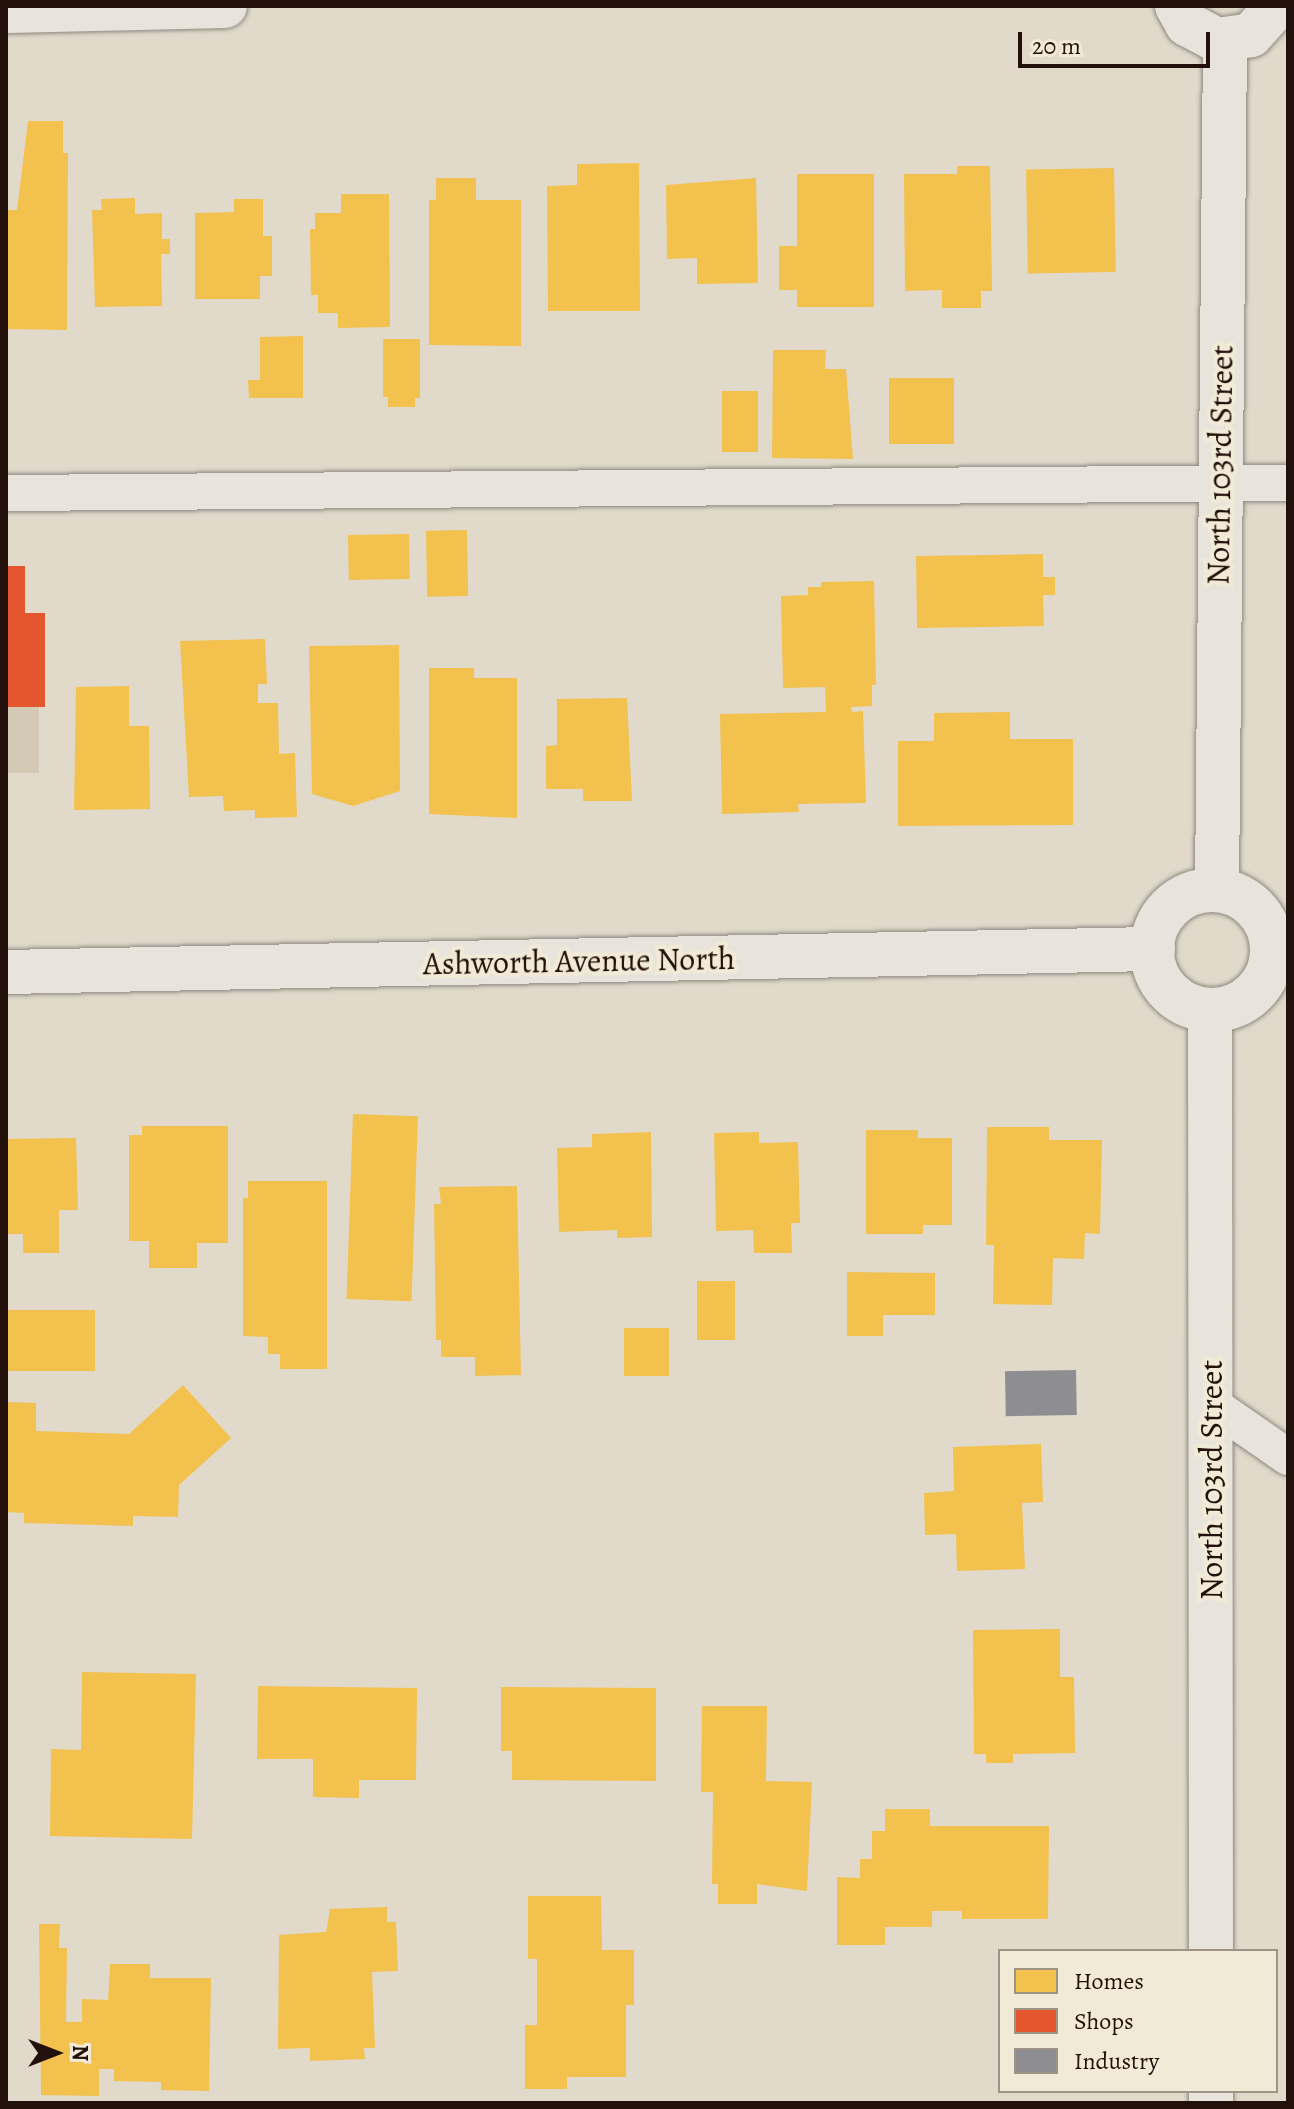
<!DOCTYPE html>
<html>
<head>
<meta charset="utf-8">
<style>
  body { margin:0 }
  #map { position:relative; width:1294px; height:2109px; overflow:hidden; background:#e1dacb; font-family:Alegreya,serif }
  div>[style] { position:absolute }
  .green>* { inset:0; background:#d3c9b5; transform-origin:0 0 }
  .homes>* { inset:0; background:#f2c14e; transform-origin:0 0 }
  .shops>* { inset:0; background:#e4572e }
  .industry>* { inset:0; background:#8d8d92; transform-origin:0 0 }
  .roads { filter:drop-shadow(0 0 2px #8e8980) drop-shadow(0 0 2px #8e8980) }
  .service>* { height:36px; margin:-18px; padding:0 18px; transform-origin:18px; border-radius:18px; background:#e8e4dc }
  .minor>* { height:44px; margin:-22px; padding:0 22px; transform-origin:22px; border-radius:22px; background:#e8e4dc }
  .minor>.ring { margin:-22px; padding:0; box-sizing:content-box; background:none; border:44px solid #e8e4dc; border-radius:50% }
  span { translate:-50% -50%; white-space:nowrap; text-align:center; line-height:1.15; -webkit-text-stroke:8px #f1ead7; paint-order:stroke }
  .street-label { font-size:32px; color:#22110b }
  .frame { position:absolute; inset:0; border:8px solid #22110b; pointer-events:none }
  .legend { position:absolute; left:998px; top:1949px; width:280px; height:144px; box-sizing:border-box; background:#f1ead7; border:2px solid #9e9385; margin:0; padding:10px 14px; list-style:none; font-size:24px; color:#22110b }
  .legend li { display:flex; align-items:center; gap:16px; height:40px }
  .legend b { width:40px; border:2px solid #9e9385 }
  .north { position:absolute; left:16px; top:2013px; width:80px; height:80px; -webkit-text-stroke:6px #f1ead7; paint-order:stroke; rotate:90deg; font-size:22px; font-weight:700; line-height:32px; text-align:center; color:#22110b }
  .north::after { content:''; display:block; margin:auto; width:28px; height:36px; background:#22110b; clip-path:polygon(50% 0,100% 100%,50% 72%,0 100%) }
  .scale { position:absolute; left:1018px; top:32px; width:192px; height:36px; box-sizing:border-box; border:4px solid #22110b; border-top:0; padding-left:10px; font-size:24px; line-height:28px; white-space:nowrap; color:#22110b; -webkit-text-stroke:6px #f1ead7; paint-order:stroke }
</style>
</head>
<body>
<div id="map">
  <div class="green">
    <div style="left:6px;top:707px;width:33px;height:66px"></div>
  </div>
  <div class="homes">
    <div style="clip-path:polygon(28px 121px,63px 121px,63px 153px,68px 153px,67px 330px,6px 329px,6px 210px,17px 210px)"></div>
    <div style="clip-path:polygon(639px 163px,640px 311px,548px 311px,547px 186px,577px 185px,577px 164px)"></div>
    <div style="clip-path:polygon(957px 166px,990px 166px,992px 291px,981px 291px,981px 308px,942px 308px,942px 290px,905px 291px,904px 174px,957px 174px)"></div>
    <div style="left:1114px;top:168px;width:104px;height:88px;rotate:89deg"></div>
    <div style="clip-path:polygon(797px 174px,874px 174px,874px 307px,797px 307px,797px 290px,779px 290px,779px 246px,797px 246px)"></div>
    <div style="clip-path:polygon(436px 178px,476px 178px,476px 200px,521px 200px,521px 346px,429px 345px,429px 200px,436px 200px)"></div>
    <div style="clip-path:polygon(756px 178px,758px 283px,697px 284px,697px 258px,667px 259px,666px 185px)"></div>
    <div style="clip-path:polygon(341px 194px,389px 194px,390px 327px,338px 328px,338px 313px,318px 313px,318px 295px,311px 295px,310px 229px,315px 229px,315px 213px,341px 213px)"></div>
    <div style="clip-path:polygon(135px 198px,135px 214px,162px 213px,162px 239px,170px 239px,170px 254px,161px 254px,162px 306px,95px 307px,92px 210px,102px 210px,101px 199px)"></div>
    <div style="clip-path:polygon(234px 199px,263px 199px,263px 236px,272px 236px,272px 276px,260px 276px,260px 299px,195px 299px,195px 213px,234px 212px)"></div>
    <div style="clip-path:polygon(303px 336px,303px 398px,249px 398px,248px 380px,260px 380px,260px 337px)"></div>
    <div style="clip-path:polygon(383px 339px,420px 339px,420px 398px,415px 398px,415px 407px,388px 407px,388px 397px,383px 397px)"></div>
    <div style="clip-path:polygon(773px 350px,826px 350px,825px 369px,846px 369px,853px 459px,772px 458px)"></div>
    <div style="left:889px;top:378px;width:65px;height:66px"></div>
    <div style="left:722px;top:391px;width:36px;height:61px"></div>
    <div style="left:467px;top:530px;width:66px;height:41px;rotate:89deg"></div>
    <div style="left:409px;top:534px;width:45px;height:61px;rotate:89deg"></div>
    <div style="clip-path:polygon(1043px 554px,1043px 577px,1055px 577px,1055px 595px,1043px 595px,1044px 626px,917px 628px,916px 556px)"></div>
    <div style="clip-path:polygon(874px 581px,876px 685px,872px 685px,872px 706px,851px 707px,852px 712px,863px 711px,866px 803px,798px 804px,799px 812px,722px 814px,720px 714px,826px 712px,825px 687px,783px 688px,781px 596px,808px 595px,808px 587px,821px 587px,821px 582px)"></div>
    <div style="clip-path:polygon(265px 639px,267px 684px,258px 684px,258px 703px,278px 703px,279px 754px,295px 753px,297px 817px,255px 818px,255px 810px,224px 811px,223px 796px,189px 797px,180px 641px)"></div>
    <div style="clip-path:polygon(399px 645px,400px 791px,353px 806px,312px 794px,309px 646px)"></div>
    <div style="clip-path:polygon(429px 668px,474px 668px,474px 678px,517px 678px,517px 818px,429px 814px)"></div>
    <div style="clip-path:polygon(129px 686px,129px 726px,149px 726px,150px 809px,74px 810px,76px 687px)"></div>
    <div style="clip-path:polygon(627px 698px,632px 801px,583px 801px,583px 789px,546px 789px,546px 746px,557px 745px,557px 699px)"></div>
    <div style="clip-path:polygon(1010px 712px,1010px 739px,1073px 739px,1073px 825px,898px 826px,898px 741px,934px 741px,934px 713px)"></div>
    <div style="left:353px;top:1114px;width:65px;height:185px;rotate:2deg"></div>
    <div style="clip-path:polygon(142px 1126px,228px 1126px,228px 1243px,197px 1243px,197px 1268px,149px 1268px,149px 1241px,129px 1241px,129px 1135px,142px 1135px)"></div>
    <div style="clip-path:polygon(987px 1127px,1049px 1127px,1049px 1140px,1102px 1140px,1100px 1234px,1085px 1233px,1084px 1259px,1053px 1258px,1052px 1305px,993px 1304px,994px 1245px,986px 1245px)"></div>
    <div style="clip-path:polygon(866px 1130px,918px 1130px,918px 1138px,952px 1138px,952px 1225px,923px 1225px,923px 1234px,866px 1234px)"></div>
    <div style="clip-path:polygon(651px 1132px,652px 1237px,617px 1238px,617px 1230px,559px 1232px,557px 1148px,592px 1147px,592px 1134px)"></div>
    <div style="clip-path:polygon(759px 1132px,759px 1143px,798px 1142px,800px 1223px,791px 1223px,792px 1253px,754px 1253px,753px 1230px,716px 1231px,714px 1133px)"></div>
    <div style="clip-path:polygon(76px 1138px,78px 1210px,59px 1210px,59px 1253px,23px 1253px,23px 1234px,6px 1234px,6px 1139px)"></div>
    <div style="clip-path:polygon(248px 1181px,327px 1181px,327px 1369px,280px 1369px,280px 1354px,268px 1354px,268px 1337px,243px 1336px,243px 1198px,248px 1198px)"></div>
    <div style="clip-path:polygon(517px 1186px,521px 1375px,475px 1376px,475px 1357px,441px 1357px,441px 1340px,436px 1340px,434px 1204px,441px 1204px,439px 1187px)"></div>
    <div style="clip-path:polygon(847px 1272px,935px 1273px,935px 1315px,883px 1315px,883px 1336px,847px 1336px)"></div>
    <div style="left:697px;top:1281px;width:38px;height:59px"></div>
    <div style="left:6px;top:1310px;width:89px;height:61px"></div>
    <div style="left:624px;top:1328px;width:45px;height:48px"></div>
    <div style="clip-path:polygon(183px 1385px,231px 1438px,179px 1485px,178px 1517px,133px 1516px,133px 1526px,24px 1523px,24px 1513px,6px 1512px,6px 1402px,36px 1403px,36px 1431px,129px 1434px)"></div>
    <div style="clip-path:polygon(1041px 1444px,1043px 1502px,1022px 1503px,1025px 1569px,957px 1571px,956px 1534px,925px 1535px,924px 1493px,954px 1491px,953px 1447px)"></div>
    <div style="clip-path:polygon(1060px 1629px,1060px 1677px,1074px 1677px,1075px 1753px,1013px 1754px,1013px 1763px,986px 1763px,986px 1754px,974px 1754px,973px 1630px)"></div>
    <div style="clip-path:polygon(82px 1672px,196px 1674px,192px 1839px,50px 1836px,51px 1749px,81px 1750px)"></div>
    <div style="clip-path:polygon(258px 1686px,417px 1688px,416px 1780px,359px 1780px,359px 1798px,313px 1797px,313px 1759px,257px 1759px)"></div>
    <div style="clip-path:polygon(501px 1687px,656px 1688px,656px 1781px,512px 1780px,512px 1751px,501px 1751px)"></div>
    <div style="clip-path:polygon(702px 1706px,767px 1706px,766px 1781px,812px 1782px,807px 1891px,757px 1884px,757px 1904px,718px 1904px,718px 1884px,712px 1884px,713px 1792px,701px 1792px)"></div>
    <div style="clip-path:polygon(885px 1809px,930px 1809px,930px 1826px,1049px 1826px,1048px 1919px,962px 1919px,962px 1911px,932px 1911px,932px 1927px,885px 1927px,885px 1945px,837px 1945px,837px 1877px,860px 1878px,860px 1859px,872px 1859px,872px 1831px,885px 1831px)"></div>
    <div style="clip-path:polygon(528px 1896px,601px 1896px,602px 1950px,634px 1950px,634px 2005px,626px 2005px,626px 2077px,567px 2077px,567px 2089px,525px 2089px,525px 2025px,537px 2025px,537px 1959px,528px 1959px)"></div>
    <div style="clip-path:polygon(387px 1907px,387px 1922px,396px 1922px,398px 1971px,372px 1972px,375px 2048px,364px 2048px,365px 2059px,310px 2061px,310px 2048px,278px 2049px,279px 1935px,326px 1932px,330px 1909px)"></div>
    <div style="clip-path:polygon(39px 1924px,60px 1924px,59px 1948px,67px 1948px,66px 2022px,82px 2022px,82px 1999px,108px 2000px,110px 1964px,150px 1964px,150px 1978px,211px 1978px,209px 2091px,161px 2090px,161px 2082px,114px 2081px,114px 2069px,99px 2069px,99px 2096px,41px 2095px)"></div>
  </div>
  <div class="shops">
    <div style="clip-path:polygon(6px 566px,25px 566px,25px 613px,45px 613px,45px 707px,6px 707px)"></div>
  </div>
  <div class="industry">
    <div style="left:1076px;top:1370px;width:45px;height:71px;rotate:89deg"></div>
  </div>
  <div class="roads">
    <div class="service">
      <div style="left:6px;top:493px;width:1282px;rotate:-0.45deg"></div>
      <div style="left:1210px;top:1403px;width:95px;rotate:34.7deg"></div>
    </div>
    <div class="minor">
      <div style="left:1177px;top:6px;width:21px;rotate:61deg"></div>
      <div style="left:1187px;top:24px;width:34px;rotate:28deg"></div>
      <div style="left:1217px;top:40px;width:34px;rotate:-8deg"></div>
      <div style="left:1251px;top:35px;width:39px;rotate:-48deg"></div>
      <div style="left:6px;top:11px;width:219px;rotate:-1.3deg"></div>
      <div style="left:1217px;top:890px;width:850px;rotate:-89.46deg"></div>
      <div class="ring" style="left:1152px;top:890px;width:76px;height:76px"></div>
      <div style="left:6px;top:972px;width:1147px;rotate:-1.15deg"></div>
      <div style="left:1210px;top:1010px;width:941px;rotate:89.94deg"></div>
      <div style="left:1211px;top:2091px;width:12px;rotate:90deg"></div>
    </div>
  </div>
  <div class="street-label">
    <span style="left:1220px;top:465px;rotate:-89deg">North 103rd Street</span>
    <span style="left:579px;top:961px;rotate:-1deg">Ashworth Avenue North</span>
    <span style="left:1211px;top:1480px;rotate:-90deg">North 103rd Street</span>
  </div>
  <div class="frame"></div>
  <ul class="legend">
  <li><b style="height:22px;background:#f2c14e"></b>Homes</li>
  <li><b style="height:22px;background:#e4572e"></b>Shops</li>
  <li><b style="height:22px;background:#8d8d92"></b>Industry</li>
  </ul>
  <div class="north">N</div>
  <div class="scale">20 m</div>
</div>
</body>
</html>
